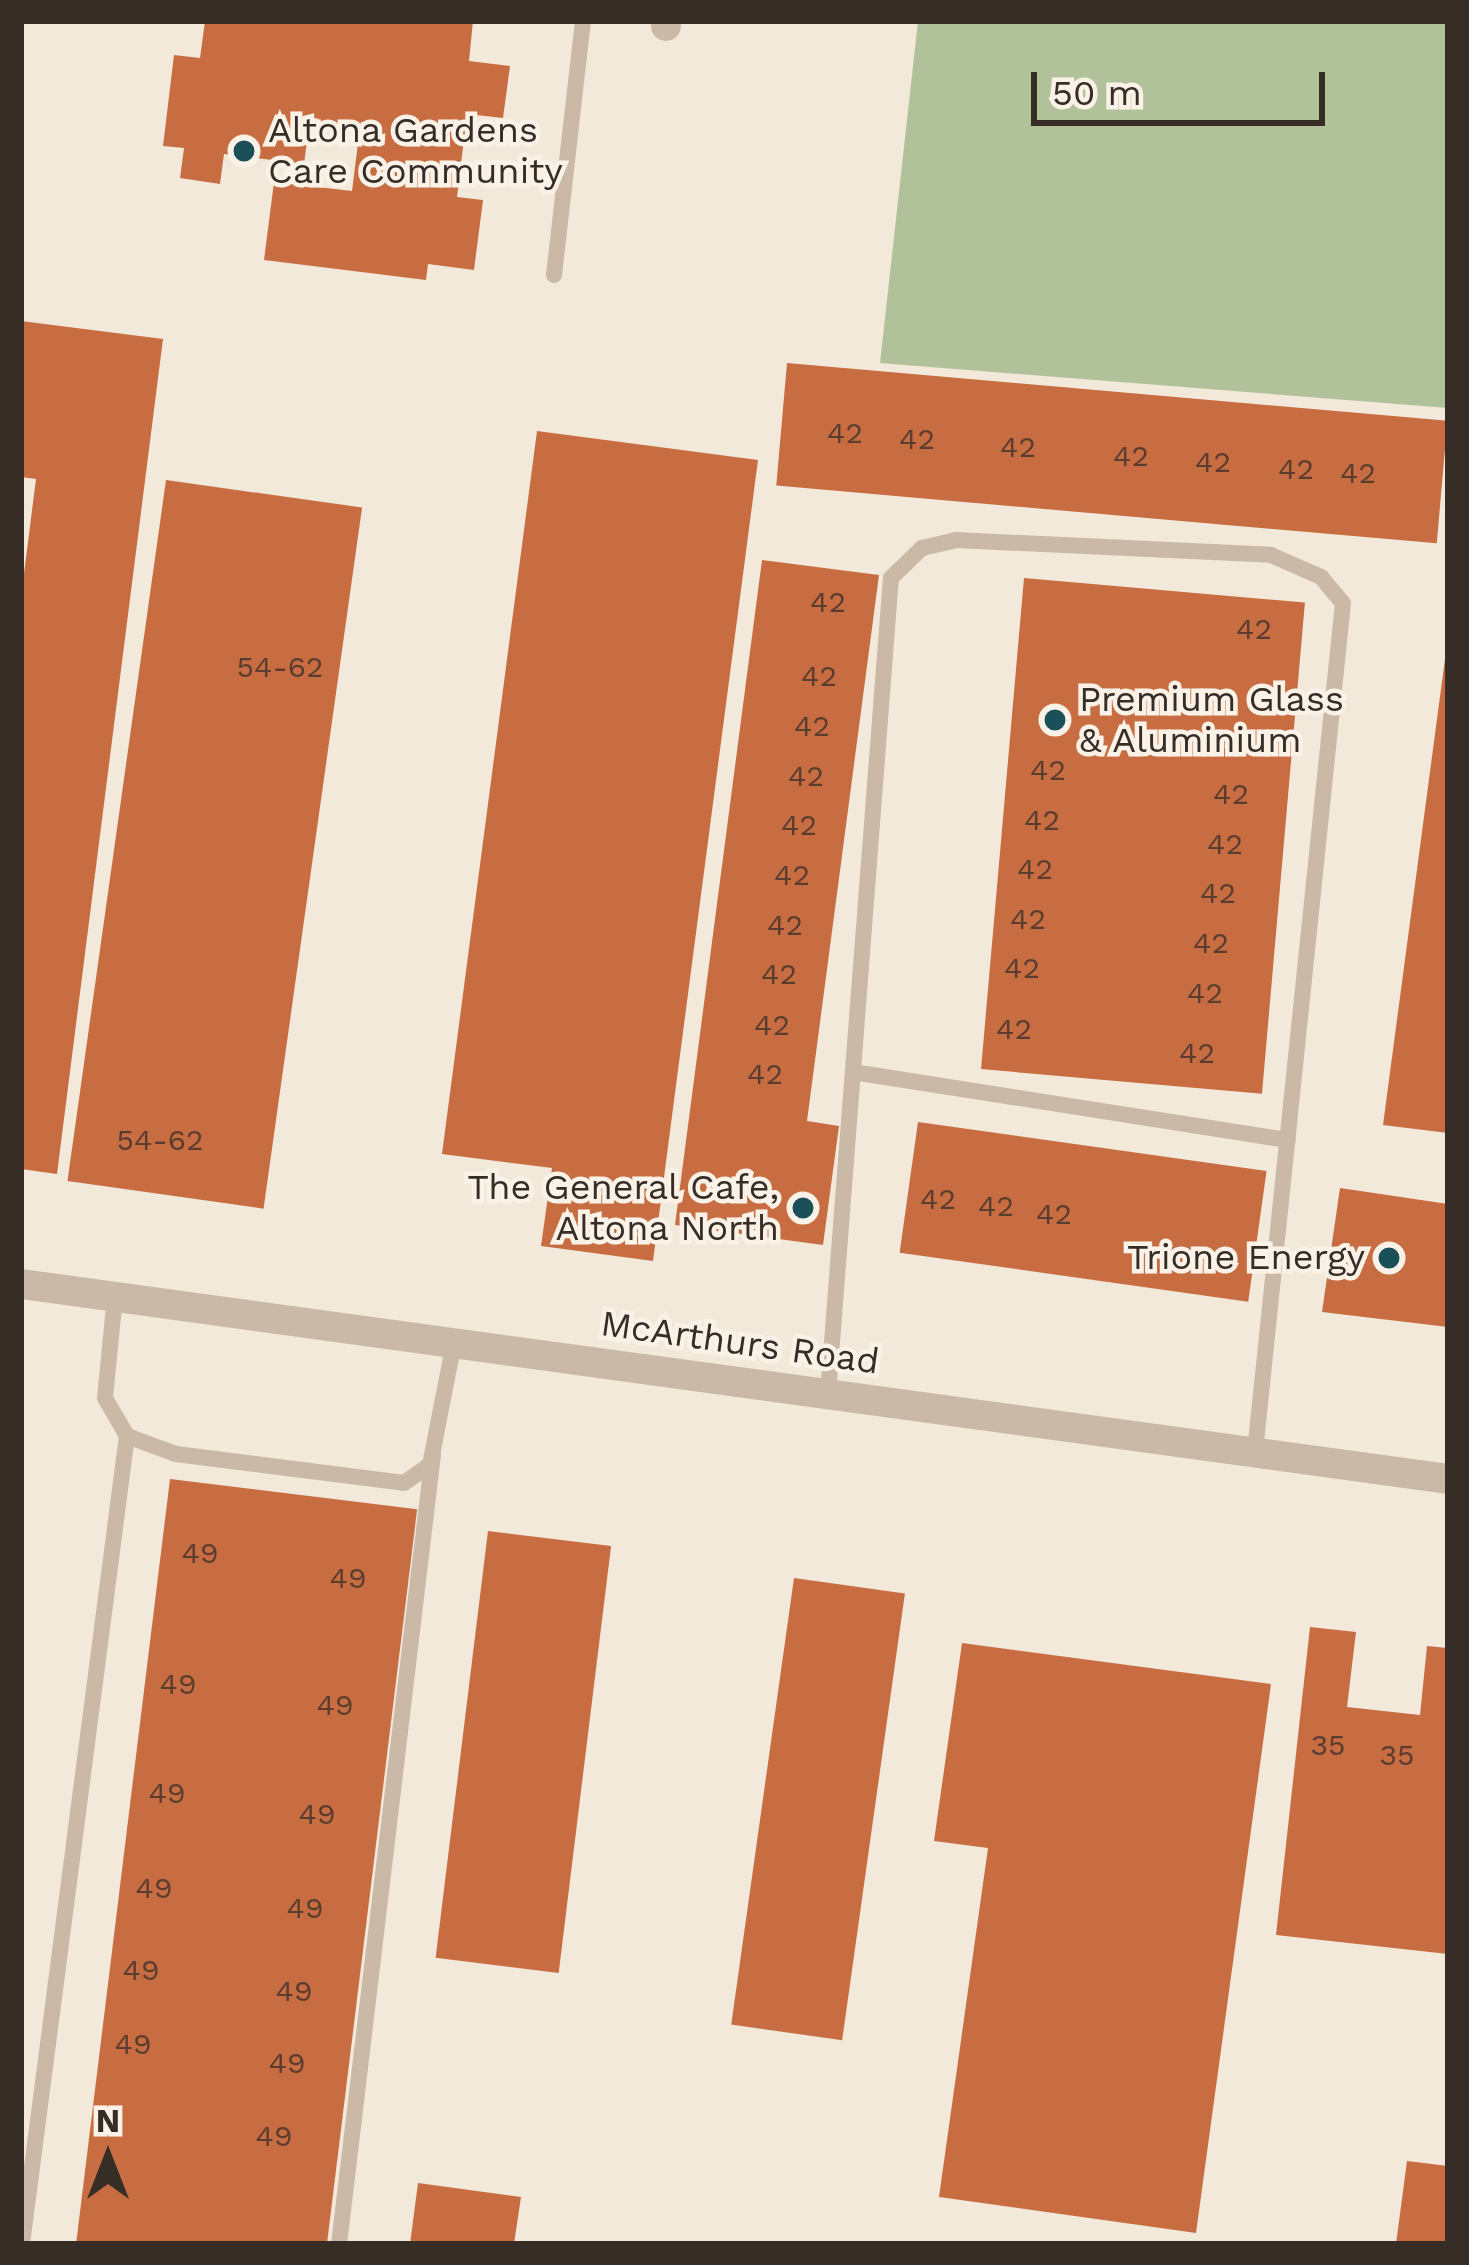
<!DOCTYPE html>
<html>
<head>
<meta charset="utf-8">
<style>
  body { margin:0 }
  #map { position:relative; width:1469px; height:2265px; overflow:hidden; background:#f2e9da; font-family:"Work Sans",sans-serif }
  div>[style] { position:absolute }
  .green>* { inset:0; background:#b1c19a }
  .building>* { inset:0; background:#c86d42; transform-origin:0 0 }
  .lane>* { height:16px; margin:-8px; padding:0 8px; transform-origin:8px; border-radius:8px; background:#cab9a6 }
  .street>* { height:30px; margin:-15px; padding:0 15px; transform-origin:15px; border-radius:15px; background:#cab9a6 }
  .dots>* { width:33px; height:33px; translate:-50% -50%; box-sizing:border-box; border:6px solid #faf2e7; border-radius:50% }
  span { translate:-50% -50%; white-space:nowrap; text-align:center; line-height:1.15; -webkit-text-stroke:9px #faf2e7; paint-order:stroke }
  .number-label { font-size:30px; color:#5a3d2e }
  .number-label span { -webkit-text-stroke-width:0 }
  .poi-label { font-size:36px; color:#362d27 }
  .left { translate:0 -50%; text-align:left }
  .right { translate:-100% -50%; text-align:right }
  .street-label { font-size:36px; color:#362d27 }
  .frame { position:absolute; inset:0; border:24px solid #362d27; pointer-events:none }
  .north { position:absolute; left:48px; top:2097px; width:120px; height:120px; -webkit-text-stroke:9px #faf2e7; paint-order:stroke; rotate:0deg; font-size:33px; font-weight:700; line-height:48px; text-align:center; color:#362d27 }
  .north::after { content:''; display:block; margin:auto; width:42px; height:54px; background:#362d27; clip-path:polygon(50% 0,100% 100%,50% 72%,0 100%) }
  .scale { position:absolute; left:1031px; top:72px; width:294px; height:54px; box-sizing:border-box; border:6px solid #362d27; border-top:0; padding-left:15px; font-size:36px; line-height:42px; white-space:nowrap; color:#362d27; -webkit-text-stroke:9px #faf2e7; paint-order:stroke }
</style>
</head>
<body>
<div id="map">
  <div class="green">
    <div style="clip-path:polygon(918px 21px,1448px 21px,1448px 408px,880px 363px)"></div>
  </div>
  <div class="building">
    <div style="clip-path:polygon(205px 21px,473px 21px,469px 61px,510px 66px,503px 118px,467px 114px,457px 197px,483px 200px,474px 270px,428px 264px,426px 280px,264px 260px,274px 182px,352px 191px,358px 143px,369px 144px,371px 123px,361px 122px,359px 132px,318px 128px,319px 119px,310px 117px,304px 164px,224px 154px,220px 184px,180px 178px,184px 148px,163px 146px,174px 55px,200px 58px)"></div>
    <div style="clip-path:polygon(21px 321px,163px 339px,57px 1174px,21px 1169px,21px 597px,36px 479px,21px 477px)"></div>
    <div style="left:787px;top:363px;width:663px;height:123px;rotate:5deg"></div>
    <div style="clip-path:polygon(537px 431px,758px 460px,653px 1261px,541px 1246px,552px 1168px,442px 1154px)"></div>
    <div style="left:166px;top:480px;width:198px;height:708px;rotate:8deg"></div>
    <div style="clip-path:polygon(762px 560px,879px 575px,807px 1121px,839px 1126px,823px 1245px,675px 1225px)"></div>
    <div style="left:1024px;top:578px;width:282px;height:493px;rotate:5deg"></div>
    <div style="clip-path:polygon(1445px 659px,1448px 659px,1448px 1133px,1383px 1125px)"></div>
    <div style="left:918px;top:1122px;width:352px;height:132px;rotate:8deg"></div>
    <div style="clip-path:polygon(1340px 1188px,1448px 1204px,1448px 1327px,1322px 1312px)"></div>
    <div style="left:170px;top:1479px;width:249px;height:771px;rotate:7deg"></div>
    <div style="left:488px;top:1531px;width:124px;height:430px;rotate:7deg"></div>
    <div style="left:794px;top:1578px;width:112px;height:451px;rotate:8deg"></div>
    <div style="clip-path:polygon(1310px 1627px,1356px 1632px,1347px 1707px,1420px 1715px,1427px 1646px,1448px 1648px,1448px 1954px,1276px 1935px)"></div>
    <div style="clip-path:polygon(962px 1643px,1271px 1684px,1196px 2233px,939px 2197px,988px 1848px,934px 1841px)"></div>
    <div style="clip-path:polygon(1407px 2161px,1448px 2166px,1448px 2244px,1396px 2244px)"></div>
    <div style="clip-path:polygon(418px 2183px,521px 2197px,514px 2244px,410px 2244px)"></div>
  </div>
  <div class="lane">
    <div style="left:554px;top:275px;width:256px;rotate:-83.5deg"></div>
    <div style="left:853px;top:1072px;width:440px;rotate:8.9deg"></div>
    <div style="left:115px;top:1296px;width:102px;rotate:95.6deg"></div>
    <div style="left:105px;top:1398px;width:44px;rotate:59.9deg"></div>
    <div style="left:127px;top:1436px;width:52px;rotate:20.2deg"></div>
    <div style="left:176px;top:1454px;width:230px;rotate:7.2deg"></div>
    <div style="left:404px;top:1483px;width:32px;rotate:-35deg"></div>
    <div style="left:430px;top:1465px;width:124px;rotate:-78.9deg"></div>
    <div style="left:828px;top:1394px;width:818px;rotate:-85.59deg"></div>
    <div style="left:891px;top:578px;width:43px;rotate:-44.1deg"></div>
    <div style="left:922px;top:548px;width:35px;rotate:-13deg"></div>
    <div style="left:956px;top:540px;width:315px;rotate:2.7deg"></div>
    <div style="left:1271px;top:555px;width:55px;rotate:23.7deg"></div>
    <div style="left:1321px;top:577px;width:34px;rotate:50deg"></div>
    <div style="left:1343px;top:603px;width:854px;rotate:95.92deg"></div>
    <div style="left:22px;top:2244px;width:815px;rotate:-82.6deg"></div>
    <div style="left:339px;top:2244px;width:795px;rotate:-83.21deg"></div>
  </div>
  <div class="street">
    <div style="left:666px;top:26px;width:5px;rotate:-90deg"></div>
    <div style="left:21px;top:1284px;width:1440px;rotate:7.78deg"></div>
  </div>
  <div class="dots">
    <div style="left:244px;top:151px;background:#1c5059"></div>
    <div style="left:1055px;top:720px;background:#1c5059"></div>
    <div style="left:803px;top:1208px;background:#1c5059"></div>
    <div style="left:1389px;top:1258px;background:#1c5059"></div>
  </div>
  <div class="number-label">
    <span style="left:845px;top:433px">42</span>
    <span style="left:917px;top:439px">42</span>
    <span style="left:1018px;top:447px">42</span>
    <span style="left:1131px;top:456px">42</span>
    <span style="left:1213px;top:462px">42</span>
    <span style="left:1296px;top:469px">42</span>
    <span style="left:1358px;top:473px">42</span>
    <span style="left:828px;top:602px">42</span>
    <span style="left:1254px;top:629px">42</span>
    <span style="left:280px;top:667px">54-62</span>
    <span style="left:819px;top:676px">42</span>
    <span style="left:812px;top:726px">42</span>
    <span style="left:1048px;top:770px">42</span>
    <span style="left:806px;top:776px">42</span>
    <span style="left:1231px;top:794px">42</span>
    <span style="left:1042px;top:820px">42</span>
    <span style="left:799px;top:825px">42</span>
    <span style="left:1225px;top:844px">42</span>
    <span style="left:1035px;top:869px">42</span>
    <span style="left:792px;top:875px">42</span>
    <span style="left:1218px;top:893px">42</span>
    <span style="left:1028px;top:919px">42</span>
    <span style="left:785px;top:925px">42</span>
    <span style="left:1211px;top:943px">42</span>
    <span style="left:1022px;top:968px">42</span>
    <span style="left:779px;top:974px">42</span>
    <span style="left:1205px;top:993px">42</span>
    <span style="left:772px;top:1025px">42</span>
    <span style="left:1014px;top:1029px">42</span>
    <span style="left:1197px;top:1053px">42</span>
    <span style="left:765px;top:1074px">42</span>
    <span style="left:160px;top:1140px">54-62</span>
    <span style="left:938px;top:1199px">42</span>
    <span style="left:996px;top:1206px">42</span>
    <span style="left:1054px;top:1214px">42</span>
    <span style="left:200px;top:1553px">49</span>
    <span style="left:348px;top:1578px">49</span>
    <span style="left:178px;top:1684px">49</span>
    <span style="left:335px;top:1705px">49</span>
    <span style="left:1328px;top:1745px">35</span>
    <span style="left:1397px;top:1755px">35</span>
    <span style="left:167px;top:1793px">49</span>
    <span style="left:317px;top:1814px">49</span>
    <span style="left:154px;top:1888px">49</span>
    <span style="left:305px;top:1908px">49</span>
    <span style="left:141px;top:1970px">49</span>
    <span style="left:294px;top:1991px">49</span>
    <span style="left:133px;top:2044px">49</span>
    <span style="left:287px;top:2063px">49</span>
    <span style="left:274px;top:2136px">49</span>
  </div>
  <div class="poi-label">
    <span class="left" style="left:268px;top:151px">Altona Gardens<br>Care Community</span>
    <span class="left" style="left:1079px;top:720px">Premium Glass<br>&amp; Aluminium</span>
    <span class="right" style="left:779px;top:1208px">The General Cafe,<br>Altona North</span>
    <span class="right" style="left:1365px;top:1258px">Trione Energy</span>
  </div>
  <div class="street-label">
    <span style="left:740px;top:1343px;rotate:8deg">McArthurs Road</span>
  </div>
  <div class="frame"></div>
  <div class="north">N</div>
  <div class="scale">50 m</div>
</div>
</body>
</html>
